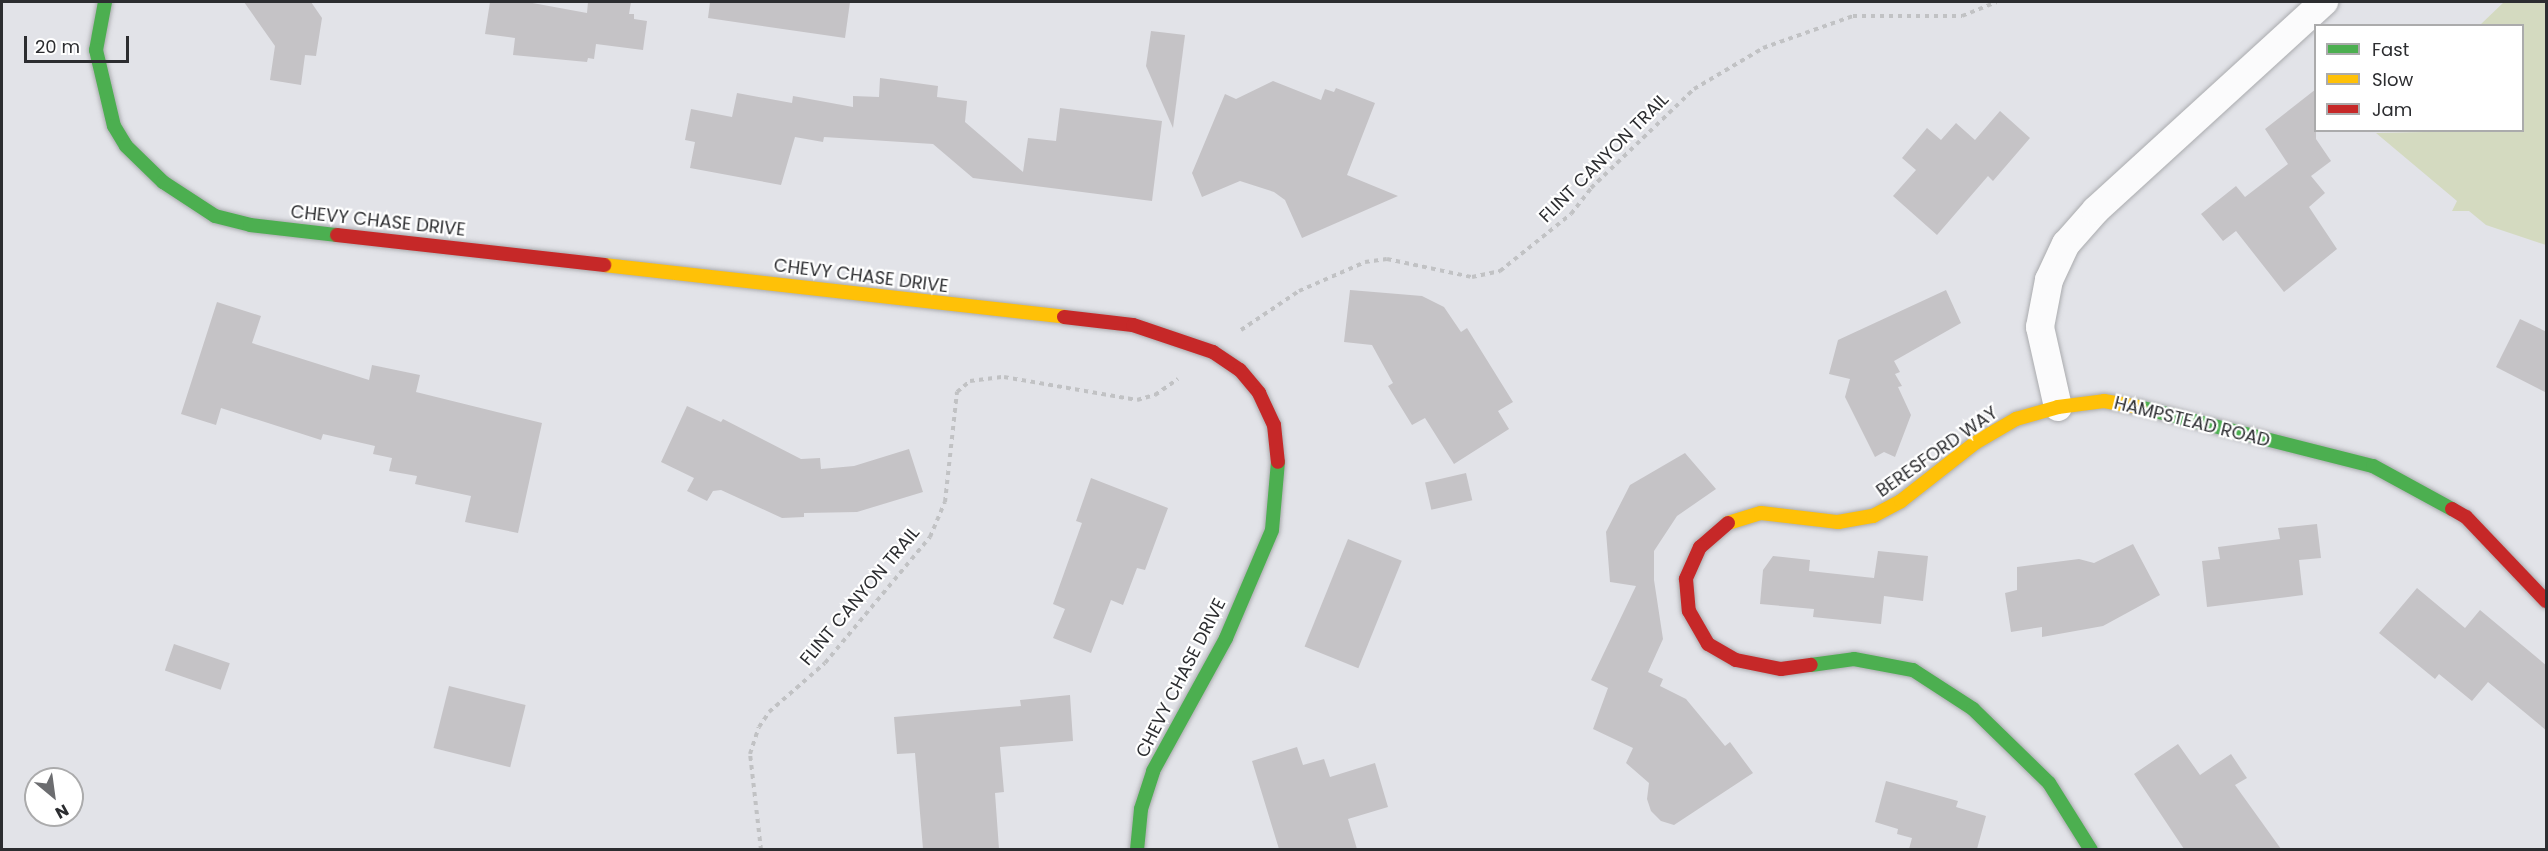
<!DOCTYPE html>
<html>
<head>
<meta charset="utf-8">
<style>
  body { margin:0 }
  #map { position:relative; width:2548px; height:851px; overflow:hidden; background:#e2e3e8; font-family:Poppins,sans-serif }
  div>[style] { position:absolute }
  .green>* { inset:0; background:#d4dac0 }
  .building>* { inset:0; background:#c5c3c6; transform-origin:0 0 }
  .path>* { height:4px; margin-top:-2px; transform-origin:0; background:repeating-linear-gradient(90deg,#c1c2c4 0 4.5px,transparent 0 9px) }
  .roads { filter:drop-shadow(0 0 2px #aaabae) drop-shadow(0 0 2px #aaabae) }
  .street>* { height:28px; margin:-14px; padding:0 14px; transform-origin:14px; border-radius:14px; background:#fbfbfc }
  .fast>* { height:14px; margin:-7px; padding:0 7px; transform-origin:7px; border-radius:7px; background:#4caf50 }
  .slow>* { height:14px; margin:-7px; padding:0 7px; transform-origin:7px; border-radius:7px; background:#ffc107 }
  .jam>* { height:14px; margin:-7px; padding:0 7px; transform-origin:7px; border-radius:7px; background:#c62828 }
  span { translate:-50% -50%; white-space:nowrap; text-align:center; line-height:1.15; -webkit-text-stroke:4.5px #fff; paint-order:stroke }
  .street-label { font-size:18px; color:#2c2d30 }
  .frame { position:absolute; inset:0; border:3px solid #2c2d30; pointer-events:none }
  .legend { position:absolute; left:2314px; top:24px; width:210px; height:108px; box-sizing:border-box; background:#fff; border:2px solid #ababac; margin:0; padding:8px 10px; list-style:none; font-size:18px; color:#2c2d30 }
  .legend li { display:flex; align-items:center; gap:12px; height:30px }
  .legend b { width:30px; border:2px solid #ababac }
  .north { position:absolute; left:24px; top:767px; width:60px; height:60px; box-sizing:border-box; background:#fff; border:2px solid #ababac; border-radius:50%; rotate:151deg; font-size:16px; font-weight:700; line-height:24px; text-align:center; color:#2c2d30 }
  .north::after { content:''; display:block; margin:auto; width:21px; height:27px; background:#6c6d70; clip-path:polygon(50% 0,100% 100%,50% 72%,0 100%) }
  .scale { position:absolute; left:24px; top:36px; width:105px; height:27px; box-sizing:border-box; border:3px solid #2c2d30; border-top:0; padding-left:8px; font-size:18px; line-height:21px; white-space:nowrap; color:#2c2d30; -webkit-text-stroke:4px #fff; paint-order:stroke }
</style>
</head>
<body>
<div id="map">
  <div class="green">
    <div style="clip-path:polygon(2504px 2px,2546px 2px,2546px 245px,2486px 225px,2469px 211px,2452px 211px,2457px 201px,2376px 133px,2522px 130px,2522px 26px,2480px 25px)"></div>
  </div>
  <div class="building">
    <div style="clip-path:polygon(244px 2px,311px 2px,322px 18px,316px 56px,305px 55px,301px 85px,270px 80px,275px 46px)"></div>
    <div style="clip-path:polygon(490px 2px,527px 2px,587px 13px,588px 2px,631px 2px,629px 14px,634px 14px,634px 19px,647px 21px,643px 50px,596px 44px,594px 59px,588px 58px,587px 62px,513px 55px,515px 38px,485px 34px)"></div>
    <div style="clip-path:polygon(710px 2px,850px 2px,845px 38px,708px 18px)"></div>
    <div style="clip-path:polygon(1151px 31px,1185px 35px,1173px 128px,1146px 66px)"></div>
    <div style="clip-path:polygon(880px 78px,938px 86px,937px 97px,967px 101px,965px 122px,1023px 172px,1028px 138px,1056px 141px,1060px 108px,1162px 121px,1152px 201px,973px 178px,933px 144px,824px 137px,823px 142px,795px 137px,781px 185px,690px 168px,695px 142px,685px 140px,691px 109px,732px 117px,737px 93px,792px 103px,793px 96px,853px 107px,853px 96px,879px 97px)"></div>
    <div style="clip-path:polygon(1273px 81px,1321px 100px,1325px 89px,1334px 92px,1336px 88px,1375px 103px,1347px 175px,1398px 196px,1302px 238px,1285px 200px,1274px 192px,1240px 181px,1202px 197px,1192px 173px,1225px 94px,1236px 99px)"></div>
    <div style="clip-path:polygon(2316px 89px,2316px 139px,2331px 161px,2311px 176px,2325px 193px,2309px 207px,2337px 249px,2284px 292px,2236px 231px,2223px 241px,2201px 214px,2236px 186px,2245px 197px,2288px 164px,2265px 129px)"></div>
    <div style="clip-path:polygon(2000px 111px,2030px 138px,1993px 181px,1988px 176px,1937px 235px,1893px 196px,1916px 170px,1902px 158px,1927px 128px,1941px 140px,1956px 123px,1975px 140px)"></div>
    <div style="clip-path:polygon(1350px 290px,1422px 296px,1444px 307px,1461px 332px,1467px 328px,1513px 402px,1498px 411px,1509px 429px,1454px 464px,1425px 418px,1412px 425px,1388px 386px,1393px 383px,1372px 345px,1344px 342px)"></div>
    <div style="clip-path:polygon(1946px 290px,1961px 323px,1894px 361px,1900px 372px,1895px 374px,1902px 386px,1898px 387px,1911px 415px,1895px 457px,1884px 452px,1875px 457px,1845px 397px,1850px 379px,1829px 374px,1838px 340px)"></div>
    <div style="clip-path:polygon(217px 302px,261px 316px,252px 343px,369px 380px,372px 365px,420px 375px,416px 392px,542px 423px,518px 533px,465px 522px,471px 496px,415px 484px,417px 476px,389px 471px,392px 458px,373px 454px,375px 446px,323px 434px,321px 440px,221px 408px,216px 425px,181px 414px)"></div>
    <div style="clip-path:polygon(2520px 319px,2547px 332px,2547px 393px,2496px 367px)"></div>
    <div style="clip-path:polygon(687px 406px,721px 422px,723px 419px,801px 459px,820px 458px,821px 469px,854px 466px,909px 449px,923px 492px,857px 512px,804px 513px,804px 517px,782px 518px,721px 490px,713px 491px,707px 501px,687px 491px,694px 478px,661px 462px)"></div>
    <div style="clip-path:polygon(1685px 453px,1716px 489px,1677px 516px,1654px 551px,1654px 580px,1663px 639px,1648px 672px,1663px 679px,1660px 686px,1686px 699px,1725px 746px,1730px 742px,1753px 773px,1674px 825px,1661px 821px,1651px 811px,1647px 799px,1649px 783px,1626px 763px,1633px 748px,1593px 729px,1608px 688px,1591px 680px,1636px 586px,1610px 582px,1606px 532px,1630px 485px)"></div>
    <div style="left:1466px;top:473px;width:28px;height:42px;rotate:77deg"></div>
    <div style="clip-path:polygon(1091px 478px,1168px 508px,1145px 570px,1137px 568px,1123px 605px,1111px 600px,1091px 653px,1053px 638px,1065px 609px,1053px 604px,1082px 523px,1076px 521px)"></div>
    <div style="clip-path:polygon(2317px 524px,2321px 558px,2299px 560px,2303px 595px,2207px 607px,2202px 561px,2220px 559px,2218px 547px,2280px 539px,2278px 528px)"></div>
    <div style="left:1348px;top:539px;width:58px;height:116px;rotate:22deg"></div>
    <div style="clip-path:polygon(2133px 544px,2160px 595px,2103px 626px,2042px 637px,2042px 627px,2011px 632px,2005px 593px,2017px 590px,2017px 567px,2079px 559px,2094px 563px)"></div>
    <div style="clip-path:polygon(1878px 551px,1928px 556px,1923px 601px,1884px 596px,1881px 624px,1813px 617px,1814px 609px,1760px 604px,1763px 570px,1773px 556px,1810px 560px,1809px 571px,1874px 578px)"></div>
    <div style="clip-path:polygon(2417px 588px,2465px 628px,2480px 610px,2547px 666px,2547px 731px,2488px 682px,2472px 701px,2439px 674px,2435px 679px,2379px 633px)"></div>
    <div style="left:174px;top:644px;width:59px;height:28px;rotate:19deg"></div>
    <div style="left:449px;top:686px;width:79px;height:64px;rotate:14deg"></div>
    <div style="clip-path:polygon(1070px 695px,1073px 741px,1000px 747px,1004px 792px,995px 793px,999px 849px,923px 849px,915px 753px,897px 754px,894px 717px,1021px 706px,1020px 700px)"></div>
    <div style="clip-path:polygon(2178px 744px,2200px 775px,2231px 754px,2247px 778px,2235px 785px,2281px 849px,2184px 849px,2134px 774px)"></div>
    <div style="clip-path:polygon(1297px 747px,1303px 765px,1324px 759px,1330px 777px,1375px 763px,1388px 807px,1348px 819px,1357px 849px,1279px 849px,1252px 761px)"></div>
    <div style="clip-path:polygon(1886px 781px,1958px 801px,1956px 807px,1986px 816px,1977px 849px,1909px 849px,1912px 838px,1897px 834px,1898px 829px,1875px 822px)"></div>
  </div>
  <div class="path">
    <div style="left:1241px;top:330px;width:70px;rotate:-33.9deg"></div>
    <div style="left:1299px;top:291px;width:72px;rotate:-23.7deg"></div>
    <div style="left:1365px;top:262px;width:22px;rotate:-8deg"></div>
    <div style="left:1387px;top:259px;width:87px;rotate:12deg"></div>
    <div style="left:1472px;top:277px;width:29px;rotate:-12deg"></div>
    <div style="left:1500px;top:271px;width:91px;rotate:-38.8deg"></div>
    <div style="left:1571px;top:214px;width:33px;rotate:-52deg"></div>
    <div style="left:1591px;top:188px;width:143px;rotate:-43.9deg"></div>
    <div style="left:1694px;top:89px;width:80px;rotate:-30.7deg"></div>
    <div style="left:1763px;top:48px;width:96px;rotate:-19.6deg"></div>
    <div style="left:1853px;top:16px;width:109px"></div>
    <div style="left:1962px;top:16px;width:37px;rotate:-22deg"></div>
    <div style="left:761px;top:850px;width:97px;rotate:-96.5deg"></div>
    <div style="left:750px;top:754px;width:28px;rotate:-72deg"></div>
    <div style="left:759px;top:727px;width:18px;rotate:-56deg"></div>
    <div style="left:769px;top:712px;width:74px;rotate:-41.2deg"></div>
    <div style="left:825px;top:663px;width:164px;rotate:-50.2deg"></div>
    <div style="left:930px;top:537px;width:38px;rotate:-67deg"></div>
    <div style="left:945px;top:502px;width:111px;rotate:-83.8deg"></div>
    <div style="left:957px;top:392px;width:17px;rotate:-40deg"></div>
    <div style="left:970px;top:381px;width:34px;rotate:-7deg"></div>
    <div style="left:1004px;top:377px;width:135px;rotate:9.8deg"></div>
    <div style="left:1137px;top:400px;width:19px;rotate:-16deg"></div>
    <div style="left:1155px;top:395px;width:28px;rotate:-35deg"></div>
  </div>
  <div class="roads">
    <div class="street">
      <div style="left:2058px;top:407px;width:82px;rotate:-102.7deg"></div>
      <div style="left:2040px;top:327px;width:48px;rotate:-79.2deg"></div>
      <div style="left:2049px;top:280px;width:40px;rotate:-65deg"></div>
      <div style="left:2066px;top:244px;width:45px;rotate:-48.6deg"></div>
      <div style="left:2096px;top:210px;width:309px;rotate:-42.4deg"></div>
    </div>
    <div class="fast">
      <div style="left:105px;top:2px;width:49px;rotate:100.6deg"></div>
      <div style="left:96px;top:50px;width:78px;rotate:76.7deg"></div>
      <div style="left:114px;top:126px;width:23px;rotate:59deg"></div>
      <div style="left:126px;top:146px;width:52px;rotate:44.2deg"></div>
      <div style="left:163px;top:182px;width:62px;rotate:33.2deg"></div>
      <div style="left:215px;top:216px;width:36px;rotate:14deg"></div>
      <div style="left:250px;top:225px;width:88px;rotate:6.6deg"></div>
      <div style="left:2139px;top:407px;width:241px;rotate:14.2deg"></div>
      <div style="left:2373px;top:466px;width:90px;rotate:28.6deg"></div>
      <div style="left:1811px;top:665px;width:43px;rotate:-7.9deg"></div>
      <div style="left:1854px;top:659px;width:60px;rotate:10.6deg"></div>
      <div style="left:1913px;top:670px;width:72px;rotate:33deg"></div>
      <div style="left:1973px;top:709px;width:106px;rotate:44.2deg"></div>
      <div style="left:2049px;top:783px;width:79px;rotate:57.9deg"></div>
      <div style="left:1137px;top:850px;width:41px;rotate:-84.4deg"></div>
      <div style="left:1141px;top:809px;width:40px;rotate:-72deg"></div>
      <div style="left:1153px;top:771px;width:152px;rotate:-61.2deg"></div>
      <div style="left:1226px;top:638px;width:117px;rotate:-66.9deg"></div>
      <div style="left:1272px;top:530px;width:68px;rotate:-85deg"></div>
    </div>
    <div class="slow">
      <div style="left:604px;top:265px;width:463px;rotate:6.4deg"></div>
      <div style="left:1728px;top:523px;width:34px;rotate:-17deg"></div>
      <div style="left:1761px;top:513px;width:78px;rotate:6.7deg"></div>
      <div style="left:1838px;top:522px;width:36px;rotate:-10deg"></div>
      <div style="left:1873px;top:516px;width:32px;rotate:-28deg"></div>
      <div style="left:1901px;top:501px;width:94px;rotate:-38.1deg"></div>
      <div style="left:1975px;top:443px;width:48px;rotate:-30.3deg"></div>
      <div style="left:2016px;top:419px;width:44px;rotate:-15.9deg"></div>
      <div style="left:2058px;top:407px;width:46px;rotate:-7.4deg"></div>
      <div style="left:2104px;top:401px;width:36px;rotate:10deg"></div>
    </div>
    <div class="jam">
      <div style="left:337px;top:235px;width:269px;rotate:6.4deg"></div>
      <div style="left:1064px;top:317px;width:69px;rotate:6.6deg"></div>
      <div style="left:1133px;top:325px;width:84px;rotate:18.6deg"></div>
      <div style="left:1213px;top:352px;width:32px;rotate:34deg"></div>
      <div style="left:1240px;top:370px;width:30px;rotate:50deg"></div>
      <div style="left:1259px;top:393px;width:35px;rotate:65deg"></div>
      <div style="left:1274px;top:425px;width:37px;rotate:84deg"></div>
      <div style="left:2452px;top:509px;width:16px;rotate:30deg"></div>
      <div style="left:2466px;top:517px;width:116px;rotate:46.4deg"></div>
      <div style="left:1728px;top:523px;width:37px;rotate:139deg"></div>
      <div style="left:1700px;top:547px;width:35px;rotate:114deg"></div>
      <div style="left:1686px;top:579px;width:32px;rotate:85deg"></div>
      <div style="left:1689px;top:611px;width:38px;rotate:60deg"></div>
      <div style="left:1708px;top:644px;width:32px;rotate:30deg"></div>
      <div style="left:1736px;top:660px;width:46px;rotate:11.3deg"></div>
      <div style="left:1781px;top:669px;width:30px;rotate:-8deg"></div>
    </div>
  </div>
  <div class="street-label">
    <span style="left:1604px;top:158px;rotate:-45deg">FLINT CANYON TRAIL</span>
    <span style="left:378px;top:221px;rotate:6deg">CHEVY CHASE DRIVE</span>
    <span style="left:861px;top:276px;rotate:7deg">CHEVY CHASE DRIVE</span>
    <span style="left:2192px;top:422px;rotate:14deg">HAMPSTEAD ROAD</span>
    <span style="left:1937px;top:452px;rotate:-35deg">BERESFORD WAY</span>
    <span style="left:860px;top:596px;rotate:-50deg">FLINT CANYON TRAIL</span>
    <span style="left:1181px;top:678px;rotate:-63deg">CHEVY CHASE DRIVE</span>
  </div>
  <div class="frame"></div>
  <ul class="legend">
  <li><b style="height:8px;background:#4caf50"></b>Fast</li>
  <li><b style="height:8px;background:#ffc107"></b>Slow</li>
  <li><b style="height:8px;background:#c62828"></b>Jam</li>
  </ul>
  <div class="north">N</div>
  <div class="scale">20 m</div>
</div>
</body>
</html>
